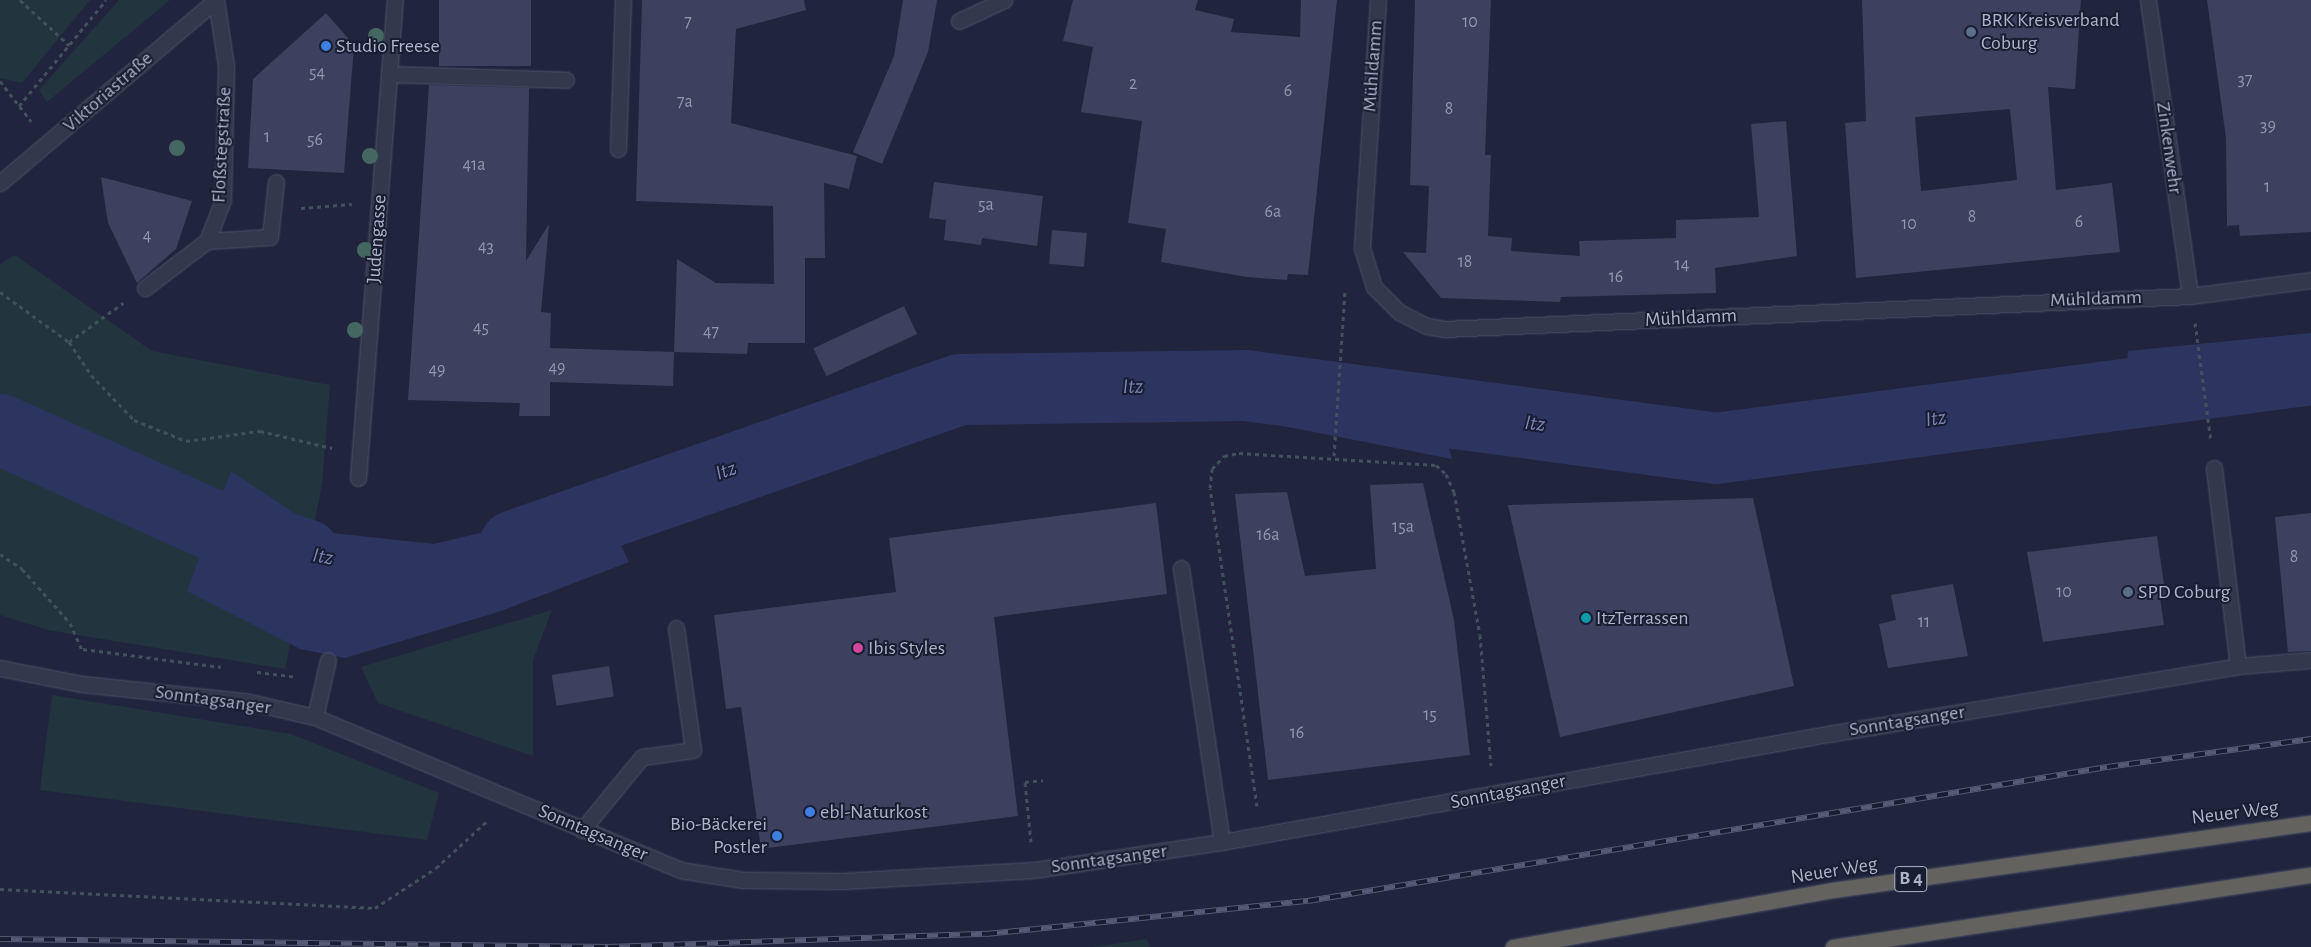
<!DOCTYPE html>
<html>
<head>
<meta charset="utf-8">
<style>
  body { margin:0 }
  #map { position:relative; width:2311px; height:947px; overflow:hidden; background:#20253d; font-family:"Alegreya Sans",sans-serif }
  div>[style] { position:absolute }
  .green>* { inset:0; background:#22343e }
  .water>* { inset:0; background:#2c3560 }
  .river>* { height:71px; margin:-35.5px; padding:0 35.5px; transform-origin:35.5px; border-radius:35.5px; background:#2c3560 }
  .building>* { inset:0; background:#3b415e; transform-origin:0 0 }
  .path>* { height:3px; margin-top:-1.5px; transform-origin:0; background:repeating-linear-gradient(90deg,#40515c 0 4px,transparent 0 8px) }
  .roads { filter:drop-shadow(0 0 1px #4f5368) drop-shadow(0 0 1px #4f5368) }
  .service>* { height:15px; margin:-7.5px; padding:0 7.5px; transform-origin:7.5px; border-radius:7.5px; background:#34384d }
  .minor>* { height:15px; margin:-7.5px; padding:0 7.5px; transform-origin:7.5px; border-radius:7.5px; background:#34384d }
  .tertiary>* { height:15px; margin:-7.5px; padding:0 7.5px; transform-origin:7.5px; border-radius:7.5px; background:#34384d }
  .trunk>* { height:15px; margin:-7.5px; padding:0 7.5px; transform-origin:7.5px; border-radius:7.5px; background:#63625f }
  .rail>* { height:5.5px; margin-top:-2.75px; transform-origin:0; background:repeating-linear-gradient(90deg,#191d32 0 11px,#555a75 0 22px); box-sizing:border-box; border-block:1px solid #555a75 }
  .trees>* { width:16px; height:16px; margin:-8px; border-radius:50%; background:#456761 }
  .dots>* { width:14px; height:14px; translate:-50% -50%; box-sizing:border-box; border:2px solid #191d32; border-radius:50% }
  span { translate:-50% -50%; white-space:nowrap; text-align:center; line-height:1.15; -webkit-text-stroke:4px #191d32; paint-order:stroke }
  .number-label { font-size:18px; color:#9296ae }
  .number-label span { -webkit-text-stroke-width:0 }
  .shield-label span { padding:1px 4px; background:#191d32; border:1px solid; border-radius:4px; -webkit-text-stroke-width:0 }
  .shield-label { font-size:19px; color:#afb3c9; font-weight:700 }
  .poi-label { font-size:20px; color:#afb3c9 }
  .left { translate:0 -50%; text-align:left }
  .right { translate:-100% -50%; text-align:right }
  .street-label { font-size:20px; color:#afb3c9 }
  .water-label { font-size:21px; color:#7b86b8; font-style:italic }
</style>
</head>
<body>
<div id="map">
  <div class="green">
    <div style="clip-path:polygon(0 0,90px 0,22px 83px,0 78px)"></div>
    <div style="clip-path:polygon(119px 0,170px 0,47px 102px,39px 90px)"></div>
    <div style="clip-path:polygon(15px 255px,152px 351px,330px 385px,322px 484px,285px 669px,48px 630px,0 615px,0 264px)"></div>
    <div style="clip-path:polygon(552px 610px,533px 660px,533px 756px,378px 703px,361px 667px)"></div>
    <div style="clip-path:polygon(52px 695px,291px 734px,439px 793px,427px 840px,40px 790px)"></div>
    <div style="clip-path:polygon(1147px 939px,1150px 947px,1093px 947px)"></div>
  </div>
  <div class="water">
    <div style="clip-path:polygon(2311px 333px,2311px 399px,2192px 419px,2122px 421px,2128px 351px)"></div>
    <div style="clip-path:polygon(1287px 363px,1429px 382px,1452px 459px,1273px 424px)"></div>
    <div style="clip-path:polygon(231px 471px,323px 532px,434px 544px,601px 504px,629px 562px,498px 612px,345px 658px,300px 649px,187px 591px)"></div>
  </div>
  <div class="river">
    <div style="left:0;top:429px;width:226px;rotate:24.3deg"></div>
    <div style="left:206px;top:522px;width:104px;rotate:17.9deg"></div>
    <div style="left:514px;top:545px;width:472px;rotate:-19.3deg"></div>
    <div style="left:960px;top:389px;width:285px;rotate:-0.8deg"></div>
    <div style="left:1245px;top:385px;width:474px;rotate:7.6deg"></div>
    <div style="left:1715px;top:448px;width:601px;rotate:-7.55deg"></div>
  </div>
  <div class="building">
    <div style="left:439px;top:0;width:92px;height:66px"></div>
    <div style="clip-path:polygon(642px 0,804px 0,806px 10px,736px 29px,731px 123px,857px 156px,849px 189px,824px 183px,825px 258px,805px 258px,805px 343px,748px 343px,747px 354px,674px 352px,677px 259px,716px 283px,774px 284px,773px 206px,636px 201px)"></div>
    <div style="clip-path:polygon(903px 0,937px 0,928px 52px,882px 164px,853px 152px,894px 56px)"></div>
    <div style="clip-path:polygon(1073px 0,1198px 0,1195px 10px,1234px 19px,1231px 32px,1300px 37px,1301px 0,1337px 0,1308px 275px,1288px 274px,1287px 280px,1247px 277px,1161px 262px,1166px 229px,1128px 223px,1142px 121px,1081px 112px,1093px 47px,1063px 41px)"></div>
    <div style="clip-path:polygon(1415px 0,1491px 0,1485px 155px,1491px 155px,1488px 236px,1512px 238px,1511px 251px,1580px 256px,1579px 241px,1676px 238px,1676px 220px,1759px 217px,1751px 124px,1786px 121px,1797px 256px,1715px 268px,1716px 293px,1561px 297px,1560px 302px,1441px 298px,1403px 252px,1426px 253px,1429px 186px,1410px 185px)"></div>
    <div style="clip-path:polygon(evenodd,1862px 0,2081px 0,2075px 89px,2048px 87px,2056px 190px,2112px 183px,2120px 252px,1856px 278px,1845px 123px,1866px 121px,1862px 0,2010px 109px,2017px 180px,1921px 191px,1915px 117px,2010px 109px)"></div>
    <div style="clip-path:polygon(2207px 0,2311px 0,2311px 232px,2240px 236px,2239px 225px,2227px 226px,2226px 138px)"></div>
    <div style="clip-path:polygon(326px 13px,354px 45px,344px 173px,248px 168px,253px 79px)"></div>
    <div style="clip-path:polygon(429px 85px,529px 88px,526px 261px,549px 224px,541px 312px,551px 313px,550px 348px,674px 352px,673px 386px,550px 382px,550px 416px,519px 416px,520px 403px,408px 400px)"></div>
    <div style="clip-path:polygon(101px 177px,192px 201px,176px 249px,137px 283px,108px 223px)"></div>
    <div style="clip-path:polygon(934px 182px,1043px 196px,1037px 246px,982px 238px,981px 245px,944px 240px,946px 220px,929px 218px)"></div>
    <div style="left:1052px;top:230px;width:35px;height:34px;rotate:5deg"></div>
    <div style="left:904px;top:306px;width:31px;height:100px;rotate:65deg"></div>
    <div style="clip-path:polygon(1423px 483px,1454px 620px,1470px 755px,1268px 780px,1235px 494px,1287px 492px,1305px 576px,1376px 569px,1370px 485px)"></div>
    <div style="clip-path:polygon(1753px 498px,1794px 686px,1560px 737px,1508px 505px)"></div>
    <div style="clip-path:polygon(1156px 503px,1167px 594px,994px 617px,1018px 816px,761px 849px,741px 707px,726px 709px,714px 615px,896px 592px,889px 538px)"></div>
    <div style="clip-path:polygon(2311px 513px,2311px 651px,2288px 652px,2275px 517px)"></div>
    <div style="clip-path:polygon(2157px 536px,2166px 598px,2160px 598px,2164px 625px,2043px 642px,2027px 552px)"></div>
    <div style="clip-path:polygon(1953px 584px,1968px 656px,1888px 668px,1879px 624px,1896px 620px,1891px 595px)"></div>
    <div style="left:609px;top:666px;width:31px;height:58px;rotate:81deg"></div>
  </div>
  <div class="path">
    <div style="left:20px;top:0;width:67px;rotate:42.6deg"></div>
    <div style="left:0;top:81px;width:51px;rotate:52.2deg"></div>
    <div style="left:19px;top:106px;width:137px;rotate:-50.6deg"></div>
    <div style="left:301px;top:208px;width:51px;rotate:-4.5deg"></div>
    <div style="left:0;top:292px;width:85px;rotate:35.9deg"></div>
    <div style="left:69px;top:342px;width:40px;rotate:56deg"></div>
    <div style="left:91px;top:375px;width:62px;rotate:46.3deg"></div>
    <div style="left:134px;top:420px;width:56px;rotate:22deg"></div>
    <div style="left:186px;top:441px;width:75px;rotate:-7.7deg"></div>
    <div style="left:260px;top:431px;width:74px;rotate:13.3deg"></div>
    <div style="left:2195px;top:323px;width:119px;rotate:82.3deg"></div>
    <div style="left:69px;top:342px;width:67px;rotate:-35.8deg"></div>
    <div style="left:1334px;top:456px;width:165px;rotate:-86.2deg"></div>
    <div style="left:0;top:554px;width:27px;rotate:34deg"></div>
    <div style="left:22px;top:569px;width:72px;rotate:48.4deg"></div>
    <div style="left:70px;top:623px;width:30px;rotate:66deg"></div>
    <div style="left:83px;top:649px;width:139px;rotate:7.4deg"></div>
    <div style="left:257px;top:672px;width:38px;rotate:7deg"></div>
    <div style="left:1257px;top:806px;width:321px;rotate:-98.4deg"></div>
    <div style="left:1210px;top:488px;width:19px;rotate:-84deg"></div>
    <div style="left:1212px;top:469px;width:18px;rotate:-47deg"></div>
    <div style="left:1224px;top:456px;width:15px;rotate:-11deg"></div>
    <div style="left:1239px;top:453px;width:197px;rotate:3.5deg"></div>
    <div style="left:1436px;top:465px;width:13px;rotate:42deg"></div>
    <div style="left:1446px;top:474px;width:20px;rotate:66deg"></div>
    <div style="left:1454px;top:492px;width:145px;rotate:79.7deg"></div>
    <div style="left:1480px;top:635px;width:131px;rotate:85.2deg"></div>
    <div style="left:1031px;top:842px;width:60px;rotate:-95.7deg"></div>
    <div style="left:1025px;top:782px;width:18px;rotate:-6deg"></div>
    <div style="left:0;top:889px;width:375px;rotate:2.9deg"></div>
    <div style="left:375px;top:908px;width:73px;rotate:-33.3deg"></div>
    <div style="left:436px;top:868px;width:71px;rotate:-42.7deg"></div>
  </div>
  <div class="roads">
    <div class="service">
      <div style="left:959px;top:21px;width:50px;rotate:-25deg"></div>
      <div style="left:389px;top:74px;width:177px;rotate:1.9deg"></div>
      <div style="left:618px;top:149px;width:149px;rotate:-88.1deg"></div>
      <div style="left:207px;top:241px;width:63px;rotate:-3.6deg"></div>
      <div style="left:270px;top:237px;width:55px;rotate:-83.8deg"></div>
      <div style="left:1181px;top:568px;width:277px;rotate:81.5deg"></div>
      <div style="left:582px;top:830px;width:94px;rotate:-50.6deg"></div>
      <div style="left:642px;top:757px;width:51px;rotate:-7.8deg"></div>
      <div style="left:693px;top:750px;width:123px;rotate:-97.9deg"></div>
    </div>
    <div class="minor">
      <div style="left:1378px;top:0;width:249px;rotate:93.7deg"></div>
      <div style="left:1362px;top:248px;width:41px;rotate:72.9deg"></div>
      <div style="left:1374px;top:287px;width:35px;rotate:45deg"></div>
      <div style="left:1399px;top:312px;width:31px;rotate:27deg"></div>
      <div style="left:1427px;top:326px;width:17px;rotate:10deg"></div>
      <div style="left:1444px;top:329px;width:747px;rotate:-2.53deg"></div>
      <div style="left:2190px;top:296px;width:122px;rotate:-7.5deg"></div>
      <div style="left:2148px;top:0;width:299px;rotate:81.9deg"></div>
      <div style="left:145px;top:288px;width:78px;rotate:-37.2deg"></div>
      <div style="left:207px;top:241px;width:44px;rotate:-68.7deg"></div>
      <div style="left:223px;top:200px;width:134px;rotate:-88.7deg"></div>
      <div style="left:226px;top:66px;width:67px;rotate:-98.6deg"></div>
      <div style="left:2214px;top:468px;width:199px;rotate:83.1deg"></div>
      <div style="left:358px;top:478px;width:479px;rotate:-85.6deg"></div>
      <div style="left:0;top:668px;width:84px;rotate:11deg"></div>
      <div style="left:82px;top:684px;width:164px;rotate:6deg"></div>
      <div style="left:245px;top:701px;width:72px;rotate:12.9deg"></div>
      <div style="left:315px;top:717px;width:396px;rotate:22.7deg"></div>
      <div style="left:680px;top:870px;width:64px;rotate:9deg"></div>
      <div style="left:743px;top:880px;width:100px;rotate:0.6deg"></div>
      <div style="left:843px;top:881px;width:191px;rotate:-3.3deg"></div>
      <div style="left:1034px;top:870px;width:190px;rotate:-8.5deg"></div>
      <div style="left:1222px;top:842px;width:616px;rotate:-10.11deg"></div>
      <div style="left:1828px;top:734px;width:416px;rotate:-9.4deg"></div>
      <div style="left:2238px;top:666px;width:73px;rotate:-4.7deg"></div>
      <div style="left:315px;top:717px;width:58px;rotate:-77.2deg"></div>
    </div>
    <div class="tertiary">
      <div style="left:0;top:183px;width:283px;rotate:-40.3deg"></div>
    </div>
    <div class="trunk">
      <div style="left:1513px;top:947px;width:325px;rotate:-10.1deg"></div>
      <div style="left:1833px;top:890px;width:483px;rotate:-8deg"></div>
      <div style="left:1833px;top:947px;width:483px;rotate:-8.6deg"></div>
    </div>
  </div>
  <div class="rail">
    <div style="left:0;top:939px;width:608px;rotate:0.75deg"></div>
    <div style="left:608px;top:947px;width:378px;rotate:-2deg"></div>
    <div style="left:986px;top:934px;width:324px;rotate:-5.9deg"></div>
    <div style="left:1308px;top:901px;width:810px;rotate:-9.52deg"></div>
    <div style="left:2107px;top:767px;width:206px;rotate:-7.8deg"></div>
  </div>
  <div class="trees">
    <div style="left:376px;top:36px"></div>
    <div style="left:177px;top:148px"></div>
    <div style="left:370px;top:156px"></div>
    <div style="left:365px;top:250px"></div>
    <div style="left:355px;top:330px"></div>
  </div>
  <div class="dots">
    <div style="left:1971px;top:32px;background:#5c6f8a"></div>
    <div style="left:326px;top:46px;background:#3f7fe0"></div>
    <div style="left:2128px;top:592px;background:#5c6f8a"></div>
    <div style="left:1586px;top:618px;background:#0f9aa8"></div>
    <div style="left:858px;top:648px;background:#d1479c"></div>
    <div style="left:810px;top:812px;background:#3f7fe0"></div>
    <div style="left:777px;top:836px;background:#3f7fe0"></div>
  </div>
  <div class="number-label">
    <span style="left:688px;top:22px">7</span>
    <span style="left:1470px;top:22px">10</span>
    <span style="left:317px;top:73px">54</span>
    <span style="left:2245px;top:80px">37</span>
    <span style="left:1133px;top:84px">2</span>
    <span style="left:1288px;top:91px">6</span>
    <span style="left:685px;top:102px">7a</span>
    <span style="left:1449px;top:109px">8</span>
    <span style="left:2268px;top:126px">39</span>
    <span style="left:267px;top:137px">1</span>
    <span style="left:315px;top:140px">56</span>
    <span style="left:474px;top:165px">41a</span>
    <span style="left:2267px;top:187px">1</span>
    <span style="left:986px;top:205px">5a</span>
    <span style="left:1273px;top:212px">6a</span>
    <span style="left:1972px;top:217px">8</span>
    <span style="left:2079px;top:222px">6</span>
    <span style="left:1909px;top:224px">10</span>
    <span style="left:147px;top:236px">4</span>
    <span style="left:486px;top:247px">43</span>
    <span style="left:1465px;top:262px">18</span>
    <span style="left:1682px;top:265px">14</span>
    <span style="left:1616px;top:277px">16</span>
    <span style="left:481px;top:328px">45</span>
    <span style="left:711px;top:332px">47</span>
    <span style="left:557px;top:368px">49</span>
    <span style="left:437px;top:370px">49</span>
    <span style="left:1403px;top:527px">15a</span>
    <span style="left:1268px;top:535px">16a</span>
    <span style="left:2294px;top:557px">8</span>
    <span style="left:2064px;top:592px">10</span>
    <span style="left:1924px;top:622px">11</span>
    <span style="left:1430px;top:715px">15</span>
    <span style="left:1297px;top:733px">16</span>
  </div>
  <div class="shield-label">
    <span style="left:1911px;top:879px">B 4</span>
  </div>
  <div class="poi-label">
    <span class="left" style="left:1981px;top:32px">BRK Kreisverband<br>Coburg</span>
    <span class="left" style="left:336px;top:46px">Studio Freese</span>
    <span class="left" style="left:2138px;top:592px">SPD Coburg</span>
    <span class="left" style="left:1596px;top:618px">ItzTerrassen</span>
    <span class="left" style="left:868px;top:648px">Ibis Styles</span>
    <span class="left" style="left:820px;top:812px">ebl-Naturkost</span>
    <span class="right" style="left:767px;top:836px">Bio-Bäckerei<br>Postler</span>
  </div>
  <div class="street-label">
    <span style="left:1373px;top:66px;rotate:-86deg">Mühldamm</span>
    <span style="left:108px;top:92px;rotate:-41deg">Viktoriastraße</span>
    <span style="left:222px;top:145px;rotate:-87deg">Floßstegstraße</span>
    <span style="left:2169px;top:148px;rotate:82deg">Zinkenwehr</span>
    <span style="left:377px;top:239px;rotate:-86deg">Judengasse</span>
    <span style="left:2096px;top:299px;rotate:-2deg">Mühldamm</span>
    <span style="left:1691px;top:318px;rotate:-3deg">Mühldamm</span>
    <span style="left:213px;top:700px;rotate:8deg">Sonntagsanger</span>
    <span style="left:1907px;top:721px;rotate:-9deg">Sonntagsanger</span>
    <span style="left:1508px;top:792px;rotate:-11deg">Sonntagsanger</span>
    <span style="left:2235px;top:813px;rotate:-7deg">Neuer Weg</span>
    <span style="left:593px;top:833px;rotate:23deg">Sonntagsanger</span>
    <span style="left:1109px;top:859px;rotate:-8deg">Sonntagsanger</span>
    <span style="left:1834px;top:871px;rotate:-9deg">Neuer Weg</span>
  </div>
  <div class="water-label">
    <span style="left:1133px;top:387px;rotate:-1deg">Itz</span>
    <span style="left:1936px;top:419px;rotate:-8deg">Itz</span>
    <span style="left:1535px;top:424px;rotate:8deg">Itz</span>
    <span style="left:726px;top:471px;rotate:-19deg">Itz</span>
    <span style="left:323px;top:557px;rotate:10deg">Itz</span>
  </div>
</div>
</body>
</html>
